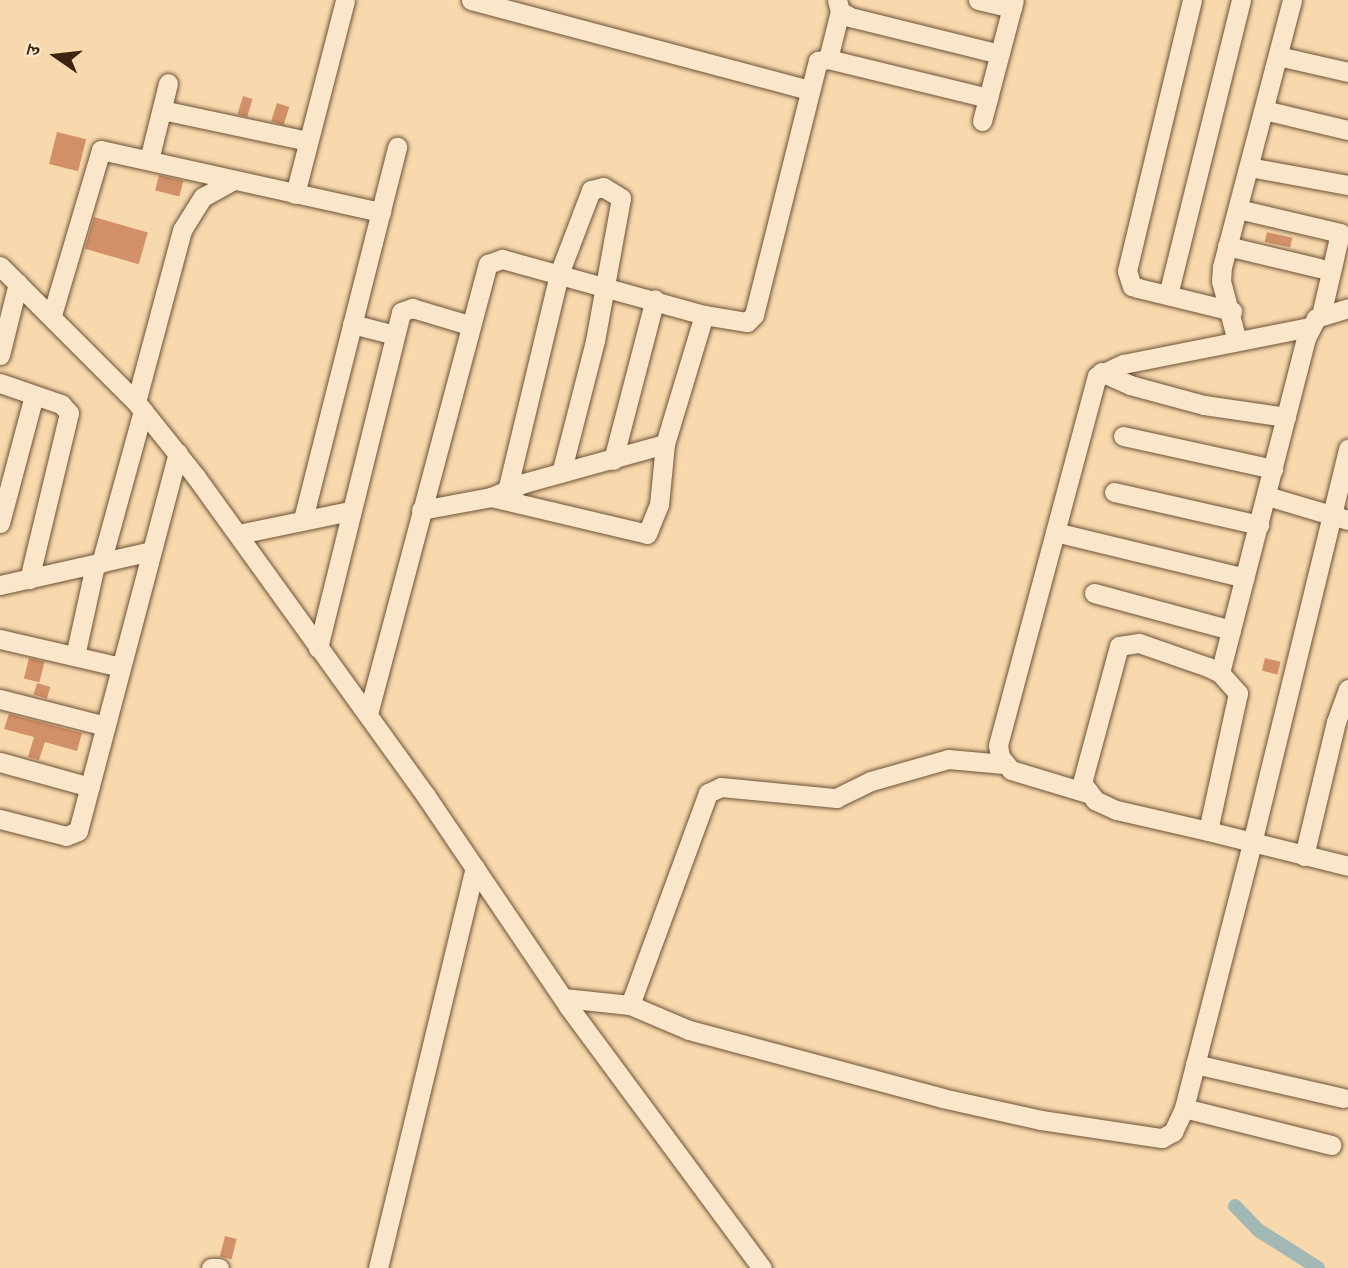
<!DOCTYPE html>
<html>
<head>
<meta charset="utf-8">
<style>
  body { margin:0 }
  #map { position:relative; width:1348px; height:1268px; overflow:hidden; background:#f8d9ad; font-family:"Old Standard TT","Noto Serif Devanagari",serif }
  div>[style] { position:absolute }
  .canal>* { height:14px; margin:-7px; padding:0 7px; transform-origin:7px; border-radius:7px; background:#a1b8b4 }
  .building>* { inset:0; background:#d29068; transform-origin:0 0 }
  .roads { filter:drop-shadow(0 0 2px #6c5136) drop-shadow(0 0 2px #6c5136) }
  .minor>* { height:19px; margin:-9.5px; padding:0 9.5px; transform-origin:9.5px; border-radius:9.5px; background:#fae6ca }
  span { translate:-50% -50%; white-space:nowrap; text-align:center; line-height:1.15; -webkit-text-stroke:5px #fae6ca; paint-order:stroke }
  .north { position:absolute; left:21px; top:21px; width:70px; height:70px; -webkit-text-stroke:5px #fae6ca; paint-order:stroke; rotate:284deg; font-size:19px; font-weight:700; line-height:28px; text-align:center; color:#3d240f }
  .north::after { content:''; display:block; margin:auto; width:24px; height:32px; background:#3d240f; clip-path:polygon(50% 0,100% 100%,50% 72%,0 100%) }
</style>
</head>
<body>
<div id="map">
  <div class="canal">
    <div style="left:1235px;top:1206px;width:33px;rotate:46deg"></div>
    <div style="left:1258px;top:1230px;width:71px;rotate:32.3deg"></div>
  </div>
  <div class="building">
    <div style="left:243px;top:96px;width:10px;height:19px;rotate:17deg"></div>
    <div style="left:277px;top:103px;width:13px;height:19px;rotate:18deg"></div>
    <div style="left:57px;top:132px;width:30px;height:33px;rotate:14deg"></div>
    <div style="left:159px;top:175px;width:25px;height:16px;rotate:14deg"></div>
    <div style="left:94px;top:217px;width:56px;height:33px;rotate:16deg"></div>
    <div style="left:1267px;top:232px;width:26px;height:10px;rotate:13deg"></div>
    <div style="left:29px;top:658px;width:16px;height:21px;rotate:14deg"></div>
    <div style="left:1265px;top:658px;width:16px;height:13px;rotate:14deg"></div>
    <div style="left:37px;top:683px;width:14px;height:12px;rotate:17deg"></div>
    <div style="clip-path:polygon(9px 714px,82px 733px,77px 751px,45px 742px,39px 760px,28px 757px,34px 737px,4px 729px)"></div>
    <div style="left:225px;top:1236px;width:12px;height:21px;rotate:14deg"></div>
  </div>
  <div class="roads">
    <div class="minor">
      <div style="left:471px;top:0;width:350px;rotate:14.9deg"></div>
      <div style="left:837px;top:0;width:11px;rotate:75deg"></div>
      <div style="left:840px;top:11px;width:12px;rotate:31deg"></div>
      <div style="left:850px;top:17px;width:154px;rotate:13.9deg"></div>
      <div style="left:978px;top:0;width:35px;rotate:13deg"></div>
      <div style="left:1192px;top:0;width:279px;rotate:103.5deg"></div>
      <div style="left:1127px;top:271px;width:16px;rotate:72deg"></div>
      <div style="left:1132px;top:286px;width:6px;rotate:18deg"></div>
      <div style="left:1138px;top:288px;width:97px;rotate:13.7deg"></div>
      <div style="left:1278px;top:56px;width:72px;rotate:12.9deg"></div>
      <div style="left:828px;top:59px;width:49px;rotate:-76deg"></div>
      <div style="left:162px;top:110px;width:149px;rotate:12deg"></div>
      <div style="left:1264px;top:110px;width:86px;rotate:13.4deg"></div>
      <div style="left:982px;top:121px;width:125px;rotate:-75.2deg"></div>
      <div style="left:149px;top:160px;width:79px;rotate:-76.1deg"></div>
      <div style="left:1249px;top:167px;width:101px;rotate:10.3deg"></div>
      <div style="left:295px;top:194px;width:200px;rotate:-75.5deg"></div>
      <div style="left:1238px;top:209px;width:105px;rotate:13.2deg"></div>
      <div style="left:1340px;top:233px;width:84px;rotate:103deg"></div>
      <div style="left:1227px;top:246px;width:95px;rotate:13.4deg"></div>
      <div style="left:0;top:266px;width:192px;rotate:45deg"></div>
      <div style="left:136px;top:402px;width:96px;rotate:51.3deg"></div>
      <div style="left:196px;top:477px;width:393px;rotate:54.2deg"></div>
      <div style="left:426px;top:796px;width:254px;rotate:55.9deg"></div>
      <div style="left:568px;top:1006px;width:326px;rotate:53.5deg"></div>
      <div style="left:1168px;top:295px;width:304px;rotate:-76.1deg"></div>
      <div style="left:52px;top:315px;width:172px;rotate:-73.5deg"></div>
      <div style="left:101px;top:150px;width:287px;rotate:12.5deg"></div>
      <div style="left:352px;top:324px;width:44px;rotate:14.3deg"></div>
      <div style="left:1237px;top:341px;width:62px;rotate:-104.9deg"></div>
      <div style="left:1221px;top:281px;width:14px;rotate:-86deg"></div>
      <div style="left:1222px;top:267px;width:276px;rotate:-75.3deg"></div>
      <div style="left:0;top:355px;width:74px;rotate:-76deg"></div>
      <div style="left:1101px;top:372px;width:32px;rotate:24deg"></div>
      <div style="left:1130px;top:385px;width:77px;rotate:15.1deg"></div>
      <div style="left:1204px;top:405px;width:83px;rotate:8.3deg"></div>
      <div style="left:0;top:383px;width:65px;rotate:19deg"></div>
      <div style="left:61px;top:404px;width:12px;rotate:48deg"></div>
      <div style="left:69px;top:413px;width:171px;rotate:103.5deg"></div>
      <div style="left:136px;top:402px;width:178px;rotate:-75deg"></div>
      <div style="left:182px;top:230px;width:39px;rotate:-58deg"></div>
      <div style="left:203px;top:197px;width:33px;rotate:-29deg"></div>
      <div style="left:1123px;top:436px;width:154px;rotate:12.4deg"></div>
      <div style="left:613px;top:460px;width:166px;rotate:-75.4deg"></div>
      <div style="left:507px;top:491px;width:223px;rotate:-76.5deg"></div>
      <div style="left:559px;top:274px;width:90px;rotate:-69.1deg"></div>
      <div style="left:591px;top:190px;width:12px;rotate:-14deg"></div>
      <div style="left:603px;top:187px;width:21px;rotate:31deg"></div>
      <div style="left:621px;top:198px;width:145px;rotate:100.3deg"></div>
      <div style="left:595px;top:341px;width:136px;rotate:104.4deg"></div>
      <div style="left:1114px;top:492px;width:149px;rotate:12.8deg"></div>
      <div style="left:1267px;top:496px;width:84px;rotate:16.5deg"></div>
      <div style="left:491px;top:497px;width:160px;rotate:13.3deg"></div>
      <div style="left:647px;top:534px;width:31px;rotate:-68deg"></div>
      <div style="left:659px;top:505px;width:61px;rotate:-84.4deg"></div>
      <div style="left:421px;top:510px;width:71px;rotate:-10.5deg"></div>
      <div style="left:491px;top:497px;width:36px;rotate:-23deg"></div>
      <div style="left:524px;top:483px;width:146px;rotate:-15.5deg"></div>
      <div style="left:665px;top:444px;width:135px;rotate:-73.2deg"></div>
      <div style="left:704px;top:315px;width:44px;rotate:9.2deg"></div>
      <div style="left:747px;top:322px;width:10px;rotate:-45deg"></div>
      <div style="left:754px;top:315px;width:262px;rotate:-75.9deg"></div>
      <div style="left:818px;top:61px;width:10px;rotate:-11deg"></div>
      <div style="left:828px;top:59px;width:165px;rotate:13.7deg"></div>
      <div style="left:303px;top:519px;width:384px;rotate:-75.8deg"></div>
      <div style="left:0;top:523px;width:132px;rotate:-75.1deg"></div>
      <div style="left:1055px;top:532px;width:195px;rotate:13.6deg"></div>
      <div style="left:239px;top:534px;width:113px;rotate:-11.7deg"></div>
      <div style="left:101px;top:563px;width:158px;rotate:-74.6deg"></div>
      <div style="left:0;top:585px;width:152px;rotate:-12.6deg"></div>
      <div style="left:1094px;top:593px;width:142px;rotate:15.1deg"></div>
      <div style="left:0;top:639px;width:124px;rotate:13deg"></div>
      <div style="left:318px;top:648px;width:346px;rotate:-76.1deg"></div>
      <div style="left:401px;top:312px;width:12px;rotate:-20deg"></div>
      <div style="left:412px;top:308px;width:59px;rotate:16.6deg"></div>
      <div style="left:75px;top:656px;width:93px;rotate:-77.6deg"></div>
      <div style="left:1220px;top:673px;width:346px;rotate:-75.6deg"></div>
      <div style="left:1306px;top:338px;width:22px;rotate:-63deg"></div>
      <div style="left:1316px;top:318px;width:34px;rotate:-17deg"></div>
      <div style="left:0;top:699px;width:109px;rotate:14.3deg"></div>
      <div style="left:368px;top:714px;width:466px;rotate:-75.1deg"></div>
      <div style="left:488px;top:264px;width:15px;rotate:-20deg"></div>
      <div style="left:502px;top:259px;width:210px;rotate:15.5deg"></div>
      <div style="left:0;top:762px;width:93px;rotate:15.5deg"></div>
      <div style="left:1087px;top:793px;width:79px;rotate:-163.2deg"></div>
      <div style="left:1011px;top:770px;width:17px;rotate:-130deg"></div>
      <div style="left:1000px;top:757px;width:12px;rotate:-99deg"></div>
      <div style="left:998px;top:745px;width:382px;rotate:-75deg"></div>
      <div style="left:1097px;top:376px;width:29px;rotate:-25deg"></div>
      <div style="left:1123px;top:364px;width:191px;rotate:-11.2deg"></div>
      <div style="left:0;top:819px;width:68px;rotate:14.4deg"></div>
      <div style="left:66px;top:836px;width:13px;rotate:-23deg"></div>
      <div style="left:78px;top:831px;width:391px;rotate:-75.2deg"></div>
      <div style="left:1208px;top:831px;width:94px;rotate:-167.1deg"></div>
      <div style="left:1116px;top:810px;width:23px;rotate:-155deg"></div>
      <div style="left:1095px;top:800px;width:21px;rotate:-127deg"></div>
      <div style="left:1082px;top:783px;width:142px;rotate:-74.9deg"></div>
      <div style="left:1119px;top:646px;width:20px;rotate:-9deg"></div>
      <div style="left:1139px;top:643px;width:73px;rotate:19.2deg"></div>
      <div style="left:1208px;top:667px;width:13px;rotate:27deg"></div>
      <div style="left:1220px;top:673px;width:27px;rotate:48deg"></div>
      <div style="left:1238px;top:693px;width:141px;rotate:102.3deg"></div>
      <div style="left:1208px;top:831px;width:144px;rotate:14deg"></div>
      <div style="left:1304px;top:856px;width:138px;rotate:-76.6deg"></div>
      <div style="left:1336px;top:722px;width:35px;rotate:-70deg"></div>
      <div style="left:564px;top:998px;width:66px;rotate:6.1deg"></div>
      <div style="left:630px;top:1005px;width:226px;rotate:-69.8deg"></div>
      <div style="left:708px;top:793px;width:14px;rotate:-25deg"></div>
      <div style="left:721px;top:787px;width:116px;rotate:5.5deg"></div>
      <div style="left:836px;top:798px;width:39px;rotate:-26deg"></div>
      <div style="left:871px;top:781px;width:80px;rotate:-15.9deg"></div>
      <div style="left:948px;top:759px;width:56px;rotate:5.1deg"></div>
      <div style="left:630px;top:1005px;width:64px;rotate:23deg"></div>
      <div style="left:689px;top:1030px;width:262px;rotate:15deg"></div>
      <div style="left:942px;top:1098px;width:101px;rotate:12.5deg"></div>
      <div style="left:1041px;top:1120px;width:122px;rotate:8.5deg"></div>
      <div style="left:1162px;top:1138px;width:13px;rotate:-29deg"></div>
      <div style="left:1173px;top:1132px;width:26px;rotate:-65deg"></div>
      <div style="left:1184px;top:1108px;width:274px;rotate:-75.6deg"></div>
      <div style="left:1252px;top:843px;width:406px;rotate:-76.3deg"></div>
      <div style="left:1195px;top:1064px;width:152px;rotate:12.9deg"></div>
      <div style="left:1184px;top:1108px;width:152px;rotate:14.1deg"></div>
      <div style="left:211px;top:1268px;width:8px"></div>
      <div style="left:378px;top:1268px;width:412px;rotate:-76.4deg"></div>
    </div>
  </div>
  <div class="north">उ</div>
</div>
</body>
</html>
